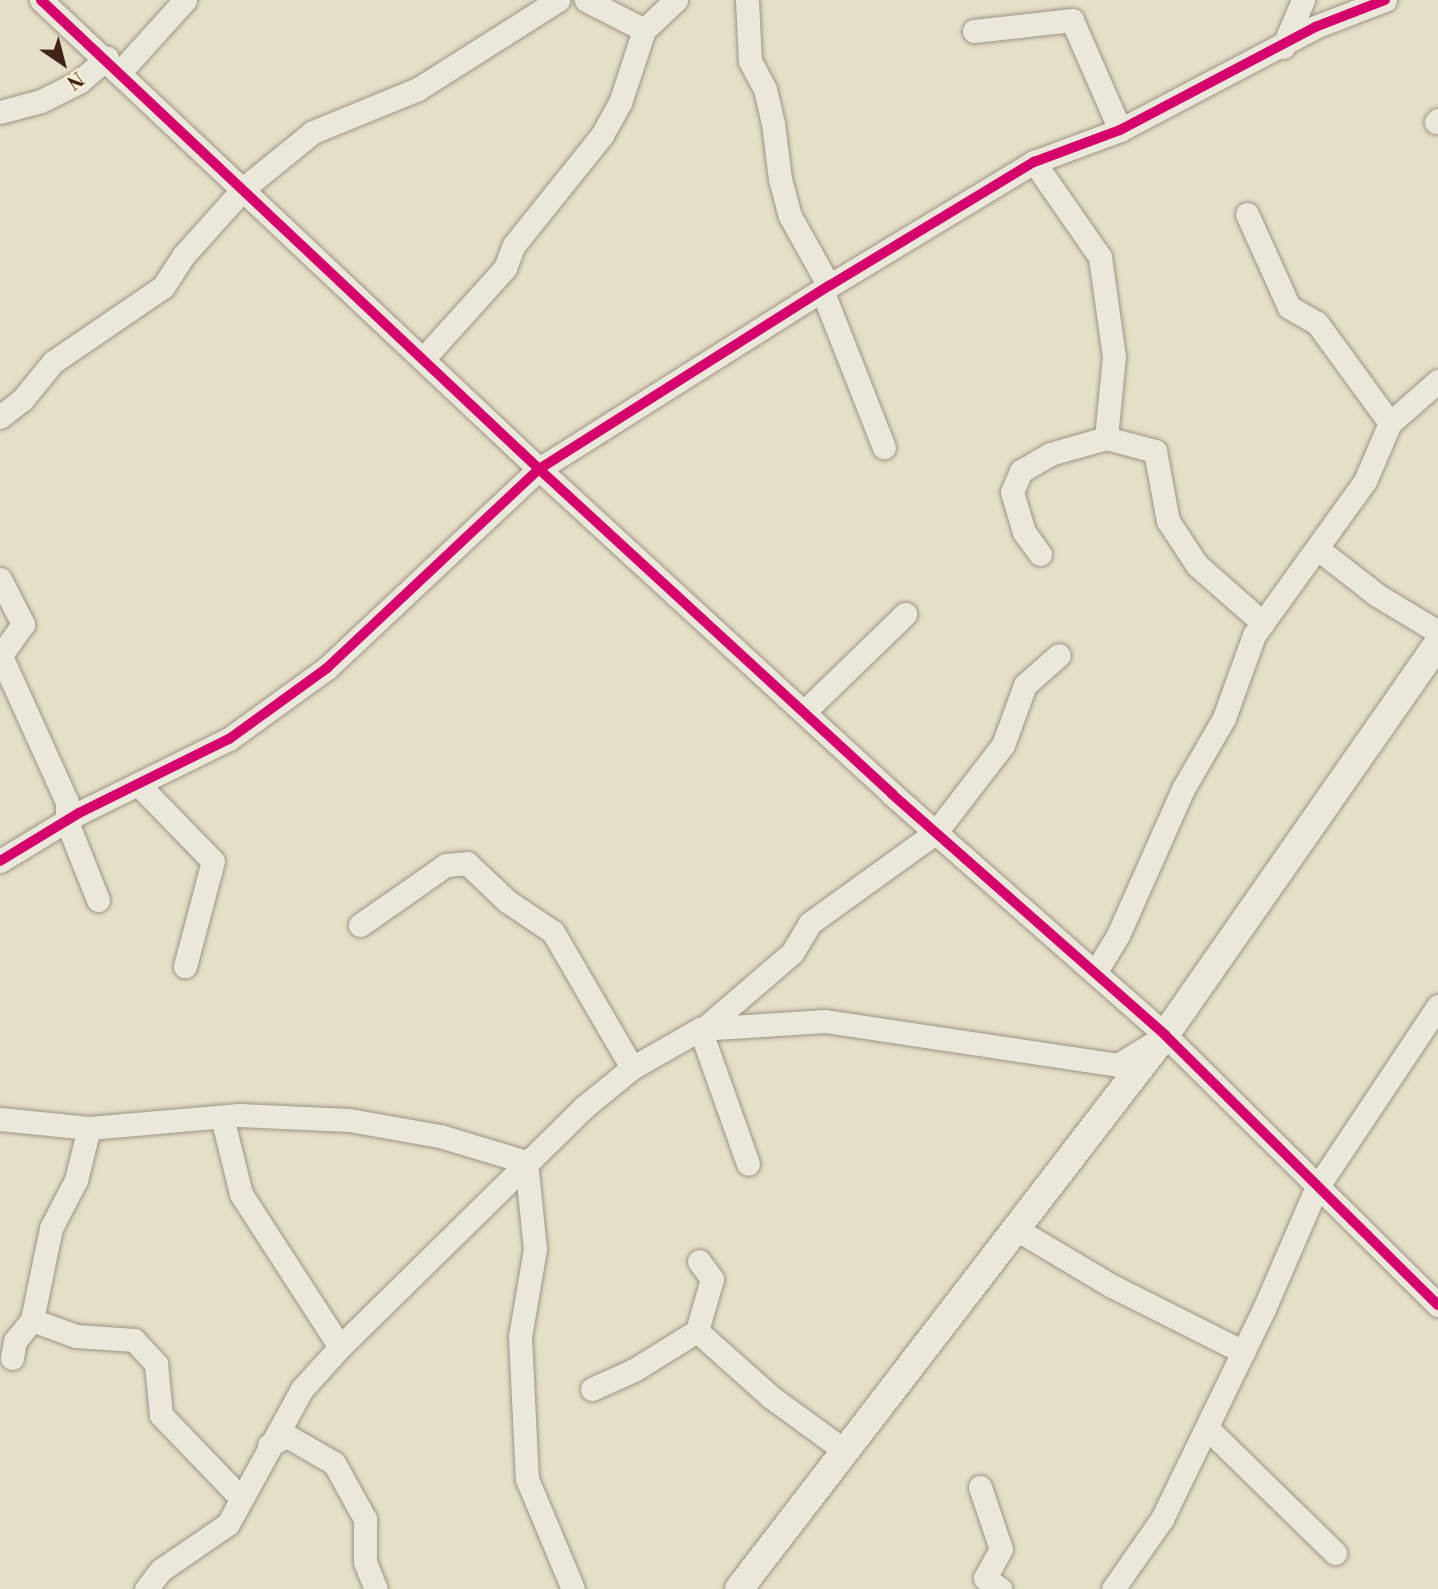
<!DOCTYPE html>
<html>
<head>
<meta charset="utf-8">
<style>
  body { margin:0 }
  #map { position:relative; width:1438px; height:1589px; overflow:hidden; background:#e6dfc7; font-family:"Libre Bodoni",serif }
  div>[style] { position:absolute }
  .roads { filter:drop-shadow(0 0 2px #9c9485) drop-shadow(0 0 2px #9c9485) }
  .minor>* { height:23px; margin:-11.5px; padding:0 11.5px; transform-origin:11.5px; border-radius:11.5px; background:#eae7db }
  .tertiary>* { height:28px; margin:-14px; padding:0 14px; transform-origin:14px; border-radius:14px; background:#eae7db }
  .cycleway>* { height:10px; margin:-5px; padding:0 5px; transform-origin:5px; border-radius:5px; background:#d6006c }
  span { translate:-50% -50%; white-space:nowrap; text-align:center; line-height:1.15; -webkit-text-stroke:7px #f7eed2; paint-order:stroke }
  .north { position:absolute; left:28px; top:28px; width:70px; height:70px; -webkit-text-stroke:5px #f7eed2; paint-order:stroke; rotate:145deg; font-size:19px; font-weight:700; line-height:28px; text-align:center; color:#412317 }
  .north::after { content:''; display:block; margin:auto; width:24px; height:32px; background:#412317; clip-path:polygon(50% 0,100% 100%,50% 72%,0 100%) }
</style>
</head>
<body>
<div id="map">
  <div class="roads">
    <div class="minor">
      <div style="left:41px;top:0;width:684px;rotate:43.28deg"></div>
      <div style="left:539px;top:469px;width:480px;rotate:42.6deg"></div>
      <div style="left:892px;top:794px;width:364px;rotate:41.4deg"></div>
      <div style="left:1165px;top:1035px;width:384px;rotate:44.7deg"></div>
      <div style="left:586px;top:0;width:65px;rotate:27.3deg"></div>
      <div style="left:747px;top:0;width:61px;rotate:87.2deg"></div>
      <div style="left:750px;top:61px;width:32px;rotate:62deg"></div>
      <div style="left:765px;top:89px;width:35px;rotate:77deg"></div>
      <div style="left:773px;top:123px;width:56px;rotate:82.9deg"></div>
      <div style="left:780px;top:179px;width:38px;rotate:75deg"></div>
      <div style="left:790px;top:216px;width:80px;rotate:60.9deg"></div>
      <div style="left:974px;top:31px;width:99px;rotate:-6.4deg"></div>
      <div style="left:1072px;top:20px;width:120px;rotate:66.4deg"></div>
      <div style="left:1283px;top:47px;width:51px;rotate:-66.9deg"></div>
      <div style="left:120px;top:72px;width:97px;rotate:-47.9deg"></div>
      <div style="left:0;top:112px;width:42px;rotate:-15deg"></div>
      <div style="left:41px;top:101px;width:42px;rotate:-26.6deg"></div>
      <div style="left:79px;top:82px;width:37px;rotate:-41deg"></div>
      <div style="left:1436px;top:122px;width:3px;rotate:-45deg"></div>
      <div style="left:1034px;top:162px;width:116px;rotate:55.2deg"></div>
      <div style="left:1100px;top:257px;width:100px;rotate:82deg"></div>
      <div style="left:1114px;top:356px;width:82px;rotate:95.6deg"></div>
      <div style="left:1106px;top:438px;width:51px;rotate:14.9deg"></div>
      <div style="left:1155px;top:451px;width:71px;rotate:79.5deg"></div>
      <div style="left:1168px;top:521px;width:53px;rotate:56.6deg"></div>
      <div style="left:1197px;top:565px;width:88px;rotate:41.3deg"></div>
      <div style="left:1247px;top:214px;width:102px;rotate:65.7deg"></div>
      <div style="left:1289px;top:307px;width:32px;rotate:30deg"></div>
      <div style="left:1317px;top:323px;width:124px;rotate:53.9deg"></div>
      <div style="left:822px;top:290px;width:169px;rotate:68.5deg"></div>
      <div style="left:424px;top:358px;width:121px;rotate:-48deg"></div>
      <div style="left:505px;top:268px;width:25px;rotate:-69deg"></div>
      <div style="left:514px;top:245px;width:141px;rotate:-51.3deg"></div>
      <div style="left:602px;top:135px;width:37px;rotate:-61deg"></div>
      <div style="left:620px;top:103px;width:77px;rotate:-71.8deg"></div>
      <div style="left:644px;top:30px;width:44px;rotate:-43.2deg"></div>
      <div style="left:0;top:417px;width:28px;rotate:-38deg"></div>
      <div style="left:22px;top:400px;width:49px;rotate:-50.8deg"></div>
      <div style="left:53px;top:362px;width:133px;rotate:-34.3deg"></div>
      <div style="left:163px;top:287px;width:37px;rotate:-57deg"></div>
      <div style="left:183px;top:256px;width:91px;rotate:-48.1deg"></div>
      <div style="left:244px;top:188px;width:89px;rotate:-39.1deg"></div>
      <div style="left:313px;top:132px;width:113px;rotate:-22.3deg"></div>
      <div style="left:418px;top:89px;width:166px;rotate:-32.4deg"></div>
      <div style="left:1318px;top:549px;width:75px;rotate:37.9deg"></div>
      <div style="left:1377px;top:595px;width:71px;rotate:31.2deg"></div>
      <div style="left:1040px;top:554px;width:27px;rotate:-126deg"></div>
      <div style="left:1024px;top:532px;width:42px;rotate:-106.7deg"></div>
      <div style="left:1012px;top:492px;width:23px;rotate:-67deg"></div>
      <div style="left:1021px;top:471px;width:34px;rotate:-30deg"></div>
      <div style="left:1050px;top:454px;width:58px;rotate:-15.9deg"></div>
      <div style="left:0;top:579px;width:51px;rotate:62.9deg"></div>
      <div style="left:23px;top:624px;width:39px;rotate:125deg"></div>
      <div style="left:1px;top:656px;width:160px;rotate:65.7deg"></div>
      <div style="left:67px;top:802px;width:20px;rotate:90deg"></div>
      <div style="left:67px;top:822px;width:84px;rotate:68.3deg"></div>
      <div style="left:804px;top:712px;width:141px;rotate:-44.1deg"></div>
      <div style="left:138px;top:784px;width:107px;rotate:45.8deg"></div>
      <div style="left:213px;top:861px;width:109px;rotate:104.9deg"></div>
      <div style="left:0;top:861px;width:92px;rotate:-31.3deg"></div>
      <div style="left:79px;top:813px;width:167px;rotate:-26.3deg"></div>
      <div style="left:229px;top:739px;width:121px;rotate:-35.9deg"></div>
      <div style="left:327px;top:668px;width:291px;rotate:-43.2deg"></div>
      <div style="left:539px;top:469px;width:343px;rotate:-32.3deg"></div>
      <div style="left:829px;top:286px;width:240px;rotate:-31.2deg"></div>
      <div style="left:1034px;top:162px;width:92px;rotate:-20.4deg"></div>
      <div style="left:1120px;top:130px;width:221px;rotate:-27.8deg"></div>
      <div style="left:1315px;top:27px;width:75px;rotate:-21.1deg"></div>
      <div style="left:360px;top:925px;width:105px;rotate:-34.9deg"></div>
      <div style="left:446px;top:865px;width:21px;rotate:-5deg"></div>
      <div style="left:467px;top:863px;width:55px;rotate:43.5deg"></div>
      <div style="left:507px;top:901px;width:55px;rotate:34deg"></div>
      <div style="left:553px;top:932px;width:157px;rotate:59.8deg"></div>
      <div style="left:1095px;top:973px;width:44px;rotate:-58.8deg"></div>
      <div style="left:1118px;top:935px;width:160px;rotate:-66deg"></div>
      <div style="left:1183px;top:789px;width:82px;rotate:-60deg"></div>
      <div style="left:1224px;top:718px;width:88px;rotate:-70.1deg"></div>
      <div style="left:1254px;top:635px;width:190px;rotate:-54.2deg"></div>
      <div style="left:1365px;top:481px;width:63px;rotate:-66.7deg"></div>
      <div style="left:1390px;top:423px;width:64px;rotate:-41.2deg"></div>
      <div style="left:707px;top:1026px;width:112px;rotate:-40.7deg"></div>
      <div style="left:792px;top:953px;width:35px;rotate:-59deg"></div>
      <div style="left:810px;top:923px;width:155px;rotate:-35.8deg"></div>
      <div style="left:936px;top:832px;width:110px;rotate:-52.4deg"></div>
      <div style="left:1003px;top:745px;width:64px;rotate:-69.9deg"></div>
      <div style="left:1025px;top:685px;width:45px;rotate:-41.4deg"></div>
      <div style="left:700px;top:1029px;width:143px;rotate:70.4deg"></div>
      <div style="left:222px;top:1117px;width:79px;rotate:76.1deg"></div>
      <div style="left:241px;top:1194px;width:182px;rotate:57.1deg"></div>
      <div style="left:0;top:1119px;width:89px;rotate:5.8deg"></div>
      <div style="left:89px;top:1128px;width:151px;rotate:-5deg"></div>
      <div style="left:239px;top:1115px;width:110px;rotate:2.6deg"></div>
      <div style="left:349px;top:1120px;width:92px;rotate:10deg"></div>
      <div style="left:440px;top:1136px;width:90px;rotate:16.8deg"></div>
      <div style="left:89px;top:1128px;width:54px;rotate:104deg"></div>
      <div style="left:76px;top:1180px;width:54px;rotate:117.5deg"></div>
      <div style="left:51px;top:1228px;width:94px;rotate:101.7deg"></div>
      <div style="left:32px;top:1320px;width:47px;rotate:20deg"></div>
      <div style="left:76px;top:1336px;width:58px;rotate:3.9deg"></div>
      <div style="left:134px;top:1340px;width:33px;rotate:47deg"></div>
      <div style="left:156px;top:1364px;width:51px;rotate:84.4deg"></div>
      <div style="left:161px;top:1415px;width:115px;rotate:46.1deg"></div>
      <div style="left:526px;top:1162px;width:87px;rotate:84.1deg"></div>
      <div style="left:535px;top:1249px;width:89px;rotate:99.7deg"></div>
      <div style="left:520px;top:1337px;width:142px;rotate:87.2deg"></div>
      <div style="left:527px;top:1479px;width:119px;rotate:67.3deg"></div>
      <div style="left:1016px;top:1229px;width:112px;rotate:30.7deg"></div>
      <div style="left:1112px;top:1286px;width:147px;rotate:26.7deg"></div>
      <div style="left:697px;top:1331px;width:54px;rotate:-73.9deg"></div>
      <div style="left:712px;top:1279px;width:22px;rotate:-126deg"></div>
      <div style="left:12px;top:1358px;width:17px;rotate:-80deg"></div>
      <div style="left:15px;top:1341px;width:27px;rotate:-51deg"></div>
      <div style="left:592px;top:1389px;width:46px;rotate:-24.3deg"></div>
      <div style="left:634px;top:1370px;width:74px;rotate:-31.8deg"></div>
      <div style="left:697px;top:1331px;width:99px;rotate:41.7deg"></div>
      <div style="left:771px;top:1397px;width:92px;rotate:36.1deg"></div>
      <div style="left:1207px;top:1428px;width:179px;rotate:44.3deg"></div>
      <div style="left:269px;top:1445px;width:20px;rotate:-27deg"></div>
      <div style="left:287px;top:1436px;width:54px;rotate:29.9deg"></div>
      <div style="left:334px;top:1463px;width:64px;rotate:61deg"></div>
      <div style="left:365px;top:1519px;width:43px;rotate:90deg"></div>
      <div style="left:365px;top:1562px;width:29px;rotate:68deg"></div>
      <div style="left:980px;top:1487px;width:65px;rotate:71.3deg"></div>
      <div style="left:1001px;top:1549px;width:33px;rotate:119deg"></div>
      <div style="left:985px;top:1578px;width:19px;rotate:36deg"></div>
      <div style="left:146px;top:1589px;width:24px;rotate:-52deg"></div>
      <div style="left:161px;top:1570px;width:81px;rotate:-34.5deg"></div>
      <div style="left:228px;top:1524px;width:154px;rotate:-61.3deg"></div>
      <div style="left:302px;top:1389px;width:57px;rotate:-47.9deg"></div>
      <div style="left:340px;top:1347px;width:341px;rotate:-44.5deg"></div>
      <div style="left:583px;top:1108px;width:63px;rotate:-39.2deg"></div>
      <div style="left:632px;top:1068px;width:78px;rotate:-29.8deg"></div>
      <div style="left:700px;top:1029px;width:125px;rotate:-3.7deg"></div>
      <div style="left:825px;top:1021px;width:296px;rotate:8.5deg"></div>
      <div style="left:1118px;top:1065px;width:46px;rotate:-31.6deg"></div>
      <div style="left:1113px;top:1589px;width:85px;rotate:-55deg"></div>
      <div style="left:1162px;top:1519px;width:233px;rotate:-64.1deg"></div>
      <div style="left:1264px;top:1309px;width:131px;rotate:-66.6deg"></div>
      <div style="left:1316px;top:1189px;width:220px;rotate:-56.3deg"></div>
    </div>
    <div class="tertiary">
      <div style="left:739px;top:1589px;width:699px;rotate:-52.44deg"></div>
      <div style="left:1165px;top:1035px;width:478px;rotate:-55.1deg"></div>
    </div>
  </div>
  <div class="cycleway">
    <div style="left:41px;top:0;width:684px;rotate:43.28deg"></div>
    <div style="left:539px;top:469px;width:480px;rotate:42.6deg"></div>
    <div style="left:892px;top:794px;width:364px;rotate:41.4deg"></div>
    <div style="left:1165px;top:1035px;width:384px;rotate:44.7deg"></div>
    <div style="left:0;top:861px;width:92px;rotate:-31.3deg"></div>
    <div style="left:79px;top:813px;width:167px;rotate:-26.3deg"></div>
    <div style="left:229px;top:739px;width:121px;rotate:-35.9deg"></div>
    <div style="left:327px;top:668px;width:291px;rotate:-43.2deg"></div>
    <div style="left:539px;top:469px;width:343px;rotate:-32.3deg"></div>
    <div style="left:829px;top:286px;width:240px;rotate:-31.2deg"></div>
    <div style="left:1034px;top:162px;width:92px;rotate:-20.4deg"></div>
    <div style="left:1120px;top:130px;width:221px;rotate:-27.8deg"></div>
    <div style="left:1315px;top:27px;width:75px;rotate:-21.1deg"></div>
  </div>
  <div class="north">N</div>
</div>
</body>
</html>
